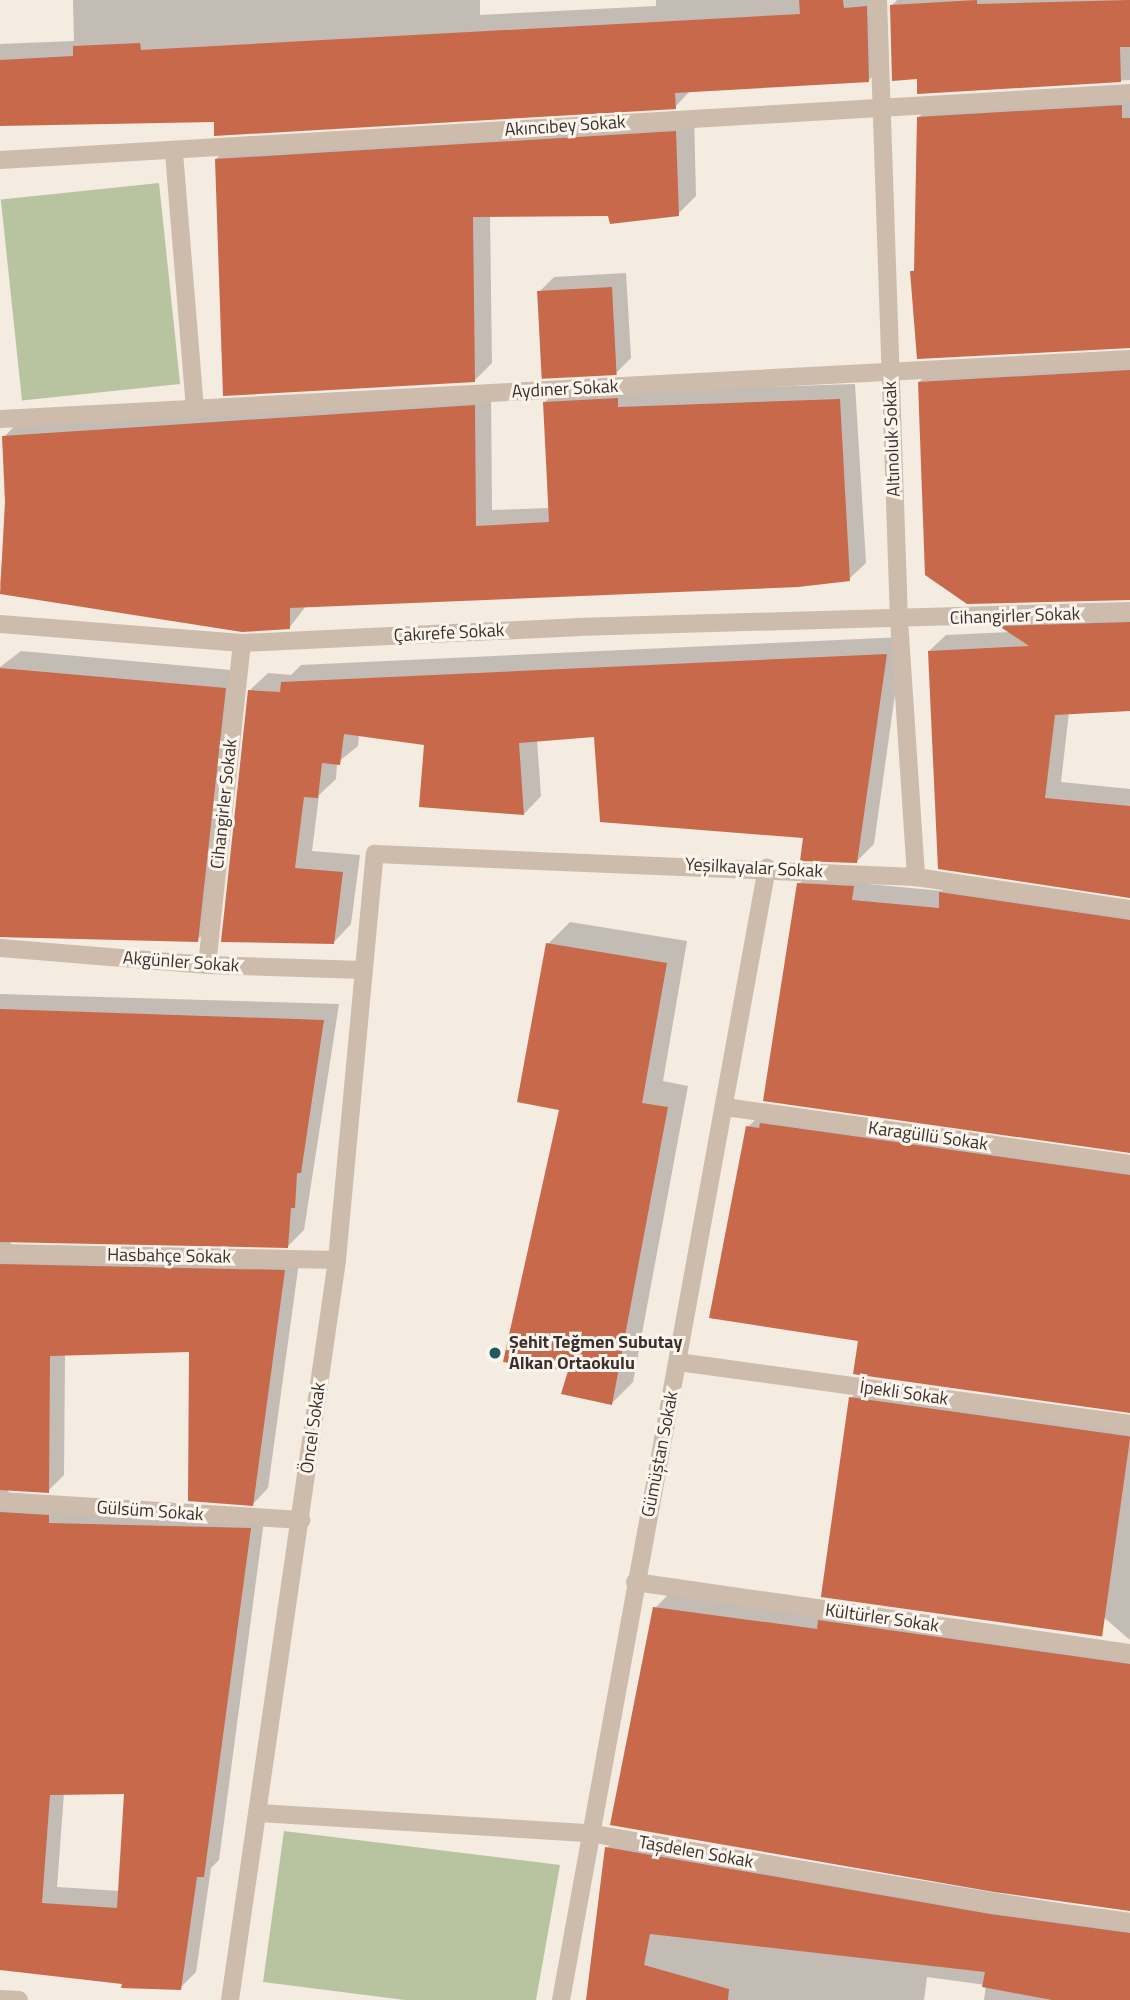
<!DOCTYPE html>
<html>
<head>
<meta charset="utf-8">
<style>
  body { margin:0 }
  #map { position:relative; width:1130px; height:2000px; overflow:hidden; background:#f4ebe1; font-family:"Titillium Web",sans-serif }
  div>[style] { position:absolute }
  .green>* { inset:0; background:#b8c4a0; transform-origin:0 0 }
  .shadow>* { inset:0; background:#0003 }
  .building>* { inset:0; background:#c8694b; transform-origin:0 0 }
  .minor>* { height:18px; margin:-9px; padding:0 9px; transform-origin:9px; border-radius:9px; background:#cdbbac }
  .dots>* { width:19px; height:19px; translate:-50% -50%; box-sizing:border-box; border:4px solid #fbf5ee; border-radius:50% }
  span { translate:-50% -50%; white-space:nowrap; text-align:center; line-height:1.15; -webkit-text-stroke:6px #fbf5ee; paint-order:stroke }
  .street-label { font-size:18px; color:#3b302b }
  .poi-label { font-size:18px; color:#3b302b; font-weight:700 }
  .left { translate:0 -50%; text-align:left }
</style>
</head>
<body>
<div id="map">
  <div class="green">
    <div style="left:159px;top:183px;width:202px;height:159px;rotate:84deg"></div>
    <div style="clip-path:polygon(284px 1831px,560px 1865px,536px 2000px,405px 2000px,263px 1982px)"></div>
  </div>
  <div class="shadow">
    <div style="clip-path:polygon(73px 0,480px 0,480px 15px,656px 6px,656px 0,883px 0,885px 63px,869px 80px,691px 90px,675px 107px,0 124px,0 44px,74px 41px)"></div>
    <div style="clip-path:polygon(897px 0,1130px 0,1130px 80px,919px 92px,919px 77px,891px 6px)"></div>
    <div style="clip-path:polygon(1130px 89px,1130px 346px,912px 272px,916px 268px,918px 118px,935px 101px)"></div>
    <div style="clip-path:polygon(694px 114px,696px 196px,678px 214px,490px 215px,492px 363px,474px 381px,216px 159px,234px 141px)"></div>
    <div style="clip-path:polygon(626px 273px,631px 358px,616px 373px,539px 292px,554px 277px)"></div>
    <div style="clip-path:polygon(1130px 355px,1130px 598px,919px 382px,936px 366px)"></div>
    <div style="clip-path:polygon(855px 384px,866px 563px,849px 579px,306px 606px,289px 628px,7px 593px,0 585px,7px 502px,4px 437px,20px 420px,491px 390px,492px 510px,550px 508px,545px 402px,561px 386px,634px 391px)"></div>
    <div style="clip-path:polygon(1130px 607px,1130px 709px,1069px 712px,1061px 782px,1130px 789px,1130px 896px,939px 867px,929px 651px,946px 635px,1011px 632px,1002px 626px,1018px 610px)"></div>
    <div style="clip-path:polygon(903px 637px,874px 844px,857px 861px,596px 735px,537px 740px,541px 796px,524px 814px,426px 743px,359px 734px,358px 746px,337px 763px,336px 779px,319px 795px,312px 851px,360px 855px,351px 924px,334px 942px,223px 940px,250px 690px,268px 673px,291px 675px,301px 665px)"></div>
    <div style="clip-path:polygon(21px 651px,242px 671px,215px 923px,197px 940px,0 937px,0 667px)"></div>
    <div style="clip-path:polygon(815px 867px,870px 870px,868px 884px,942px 891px,957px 876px,1130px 902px,1130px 1151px,799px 884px)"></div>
    <div style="clip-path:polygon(570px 922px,687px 941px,663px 1081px,688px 1086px,633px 1382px,612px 1403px,570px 1369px,561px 1108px,548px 944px)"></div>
    <div style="clip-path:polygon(evenodd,0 994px,339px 1004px,304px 1230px,288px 1246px,8px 1240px,16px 1249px,300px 1255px,268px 1488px,253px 1504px,191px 1350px,65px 1354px,64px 1475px,48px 1491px,7px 1488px,10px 1496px,265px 1513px,219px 1860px,211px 1868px,196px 1972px,180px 1988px,0 1968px,0 994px,64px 1793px,126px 1793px,120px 1891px,57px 1887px,64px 1793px)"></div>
    <div style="clip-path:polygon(765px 1110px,1130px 1157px,1130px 1412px,860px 1339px,748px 1127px)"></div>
    <div style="clip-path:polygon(868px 1381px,1130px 1417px,1130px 1640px,851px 1398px)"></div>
    <div style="clip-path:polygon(672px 1591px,1130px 1646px,1130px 1909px,655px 1608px)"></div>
    <div style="clip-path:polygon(623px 1831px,1130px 1915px,1130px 2000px,984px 2000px,986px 1985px,927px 1977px,924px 2000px,588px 2000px,607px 1848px)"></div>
  </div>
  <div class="building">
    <div style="clip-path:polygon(799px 0,843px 0,844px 8px,867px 6px,869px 82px,675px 93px,676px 109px,214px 136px,214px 122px,0 126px,0 60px,73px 56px,73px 46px,140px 43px,141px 50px,800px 14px)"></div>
    <div style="clip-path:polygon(977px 0,977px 4px,1130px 0,1130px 47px,1120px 47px,1121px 82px,917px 94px,917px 79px,892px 81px,890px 5px)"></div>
    <div style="clip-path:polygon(1122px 105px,1122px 118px,1130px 118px,1130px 348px,917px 359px,910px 271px,914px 271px,917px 117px)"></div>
    <div style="clip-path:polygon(676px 131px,679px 216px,610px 224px,608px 216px,473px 217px,475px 382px,223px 396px,215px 159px)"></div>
    <div style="left:612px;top:287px;width:88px;height:75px;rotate:87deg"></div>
    <div style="clip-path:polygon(1130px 370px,1130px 600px,967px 604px,925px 575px,918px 382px)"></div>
    <div style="clip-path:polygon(618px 398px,618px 407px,840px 399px,850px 581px,798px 587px,290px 608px,290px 629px,242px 632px,0 594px,5px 502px,2px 436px,475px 405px,476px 526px,549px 522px,543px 402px)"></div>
    <div style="clip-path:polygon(1130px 622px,1130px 711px,1055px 715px,1045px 798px,1130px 806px,1130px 898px,938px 869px,928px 651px,1029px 646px,999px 626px)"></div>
    <div style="clip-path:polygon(887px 654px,857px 863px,800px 861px,803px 838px,600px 822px,594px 737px,519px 743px,524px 815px,419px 807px,424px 745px,344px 734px,340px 765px,322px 763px,318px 798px,304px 797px,295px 868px,343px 872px,334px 944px,221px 942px,248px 690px,280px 692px,281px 682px)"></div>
    <div style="clip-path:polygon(0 668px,226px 688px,198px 942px,0 937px)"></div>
    <div style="clip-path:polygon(797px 883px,854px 886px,852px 900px,939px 908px,939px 892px,1130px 920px,1130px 1153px,763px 1101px)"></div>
    <div style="clip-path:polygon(546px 943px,667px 963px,642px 1103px,668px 1107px,612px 1405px,561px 1394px,568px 1371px,503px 1362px,559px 1110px,517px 1102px)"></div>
    <div style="clip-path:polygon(0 1009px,324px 1020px,301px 1173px,297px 1173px,295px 1208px,291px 1208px,288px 1248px,0 1242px)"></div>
    <div style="clip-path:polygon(760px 1123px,1130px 1175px,1130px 1413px,853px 1374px,858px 1341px,709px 1318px,746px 1126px,759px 1128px)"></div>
    <div style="clip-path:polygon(0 1264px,285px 1270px,253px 1506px,188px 1501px,189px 1352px,50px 1356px,49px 1493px,0 1490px)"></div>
    <div style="left:849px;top:1397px;width:284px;height:202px;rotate:8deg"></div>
    <div style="clip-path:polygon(evenodd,0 1512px,49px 1515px,49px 1523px,251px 1528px,204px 1877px,197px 1877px,181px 1990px,121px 1988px,122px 1984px,0 1970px,0 1512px,124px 1794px,117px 1908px,42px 1903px,50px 1795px,124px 1794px)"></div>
    <div style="clip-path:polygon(653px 1607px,817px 1629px,818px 1620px,1130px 1664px,1130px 1911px,994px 1892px,610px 1825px)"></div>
    <div style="clip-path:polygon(605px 1847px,990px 1914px,1130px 1933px,1130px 2000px,1052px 2000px,982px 1987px,985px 1972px,650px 1934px,644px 1965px,729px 1989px,728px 2000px,586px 2000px)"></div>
  </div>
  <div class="minor">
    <div style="left:878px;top:0;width:620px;rotate:88.06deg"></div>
    <div style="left:899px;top:620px;width:258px;rotate:86.2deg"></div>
    <div style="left:174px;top:153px;width:255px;rotate:85.3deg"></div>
    <div style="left:0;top:160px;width:1132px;rotate:-3.39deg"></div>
    <div style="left:0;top:419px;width:1132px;rotate:-3.04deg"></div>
    <div style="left:0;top:624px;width:243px;rotate:4.5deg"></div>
    <div style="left:242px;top:643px;width:335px;rotate:-2.7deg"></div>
    <div style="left:577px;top:627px;width:553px;rotate:-1.66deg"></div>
    <div style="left:0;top:948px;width:208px;rotate:4.7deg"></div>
    <div style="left:207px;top:965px;width:156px;rotate:1.8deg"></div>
    <div style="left:207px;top:965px;width:324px;rotate:-83.8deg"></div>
    <div style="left:725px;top:1107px;width:409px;rotate:8deg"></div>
    <div style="left:0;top:1253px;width:337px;rotate:1.2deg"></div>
    <div style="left:678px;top:1362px;width:456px;rotate:7.8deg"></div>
    <div style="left:0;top:1501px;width:302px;rotate:3.6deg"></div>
    <div style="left:635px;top:1582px;width:500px;rotate:8.16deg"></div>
    <div style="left:259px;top:1813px;width:331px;rotate:3.5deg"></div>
    <div style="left:589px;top:1833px;width:409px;rotate:9.9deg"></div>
    <div style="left:992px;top:1903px;width:139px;rotate:7.8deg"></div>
    <div style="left:0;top:1999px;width:19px;rotate:3deg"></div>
    <div style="left:230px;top:2000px;width:748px;rotate:-81.77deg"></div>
    <div style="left:337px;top:1260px;width:408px;rotate:-84.7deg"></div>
    <div style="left:375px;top:854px;width:541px;rotate:2.43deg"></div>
    <div style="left:916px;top:877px;width:216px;rotate:8.5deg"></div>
    <div style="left:561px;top:2000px;width:1151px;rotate:-79.69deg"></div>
  </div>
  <div class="dots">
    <div style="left:495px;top:1353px;background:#1f5a5e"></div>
  </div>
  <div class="street-label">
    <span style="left:565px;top:126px;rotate:-4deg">Akıncıbey Sokak</span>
    <span style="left:565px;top:389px;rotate:-3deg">Aydıner Sokak</span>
    <span style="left:892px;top:439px;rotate:-92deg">Altınoluk Sokak</span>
    <span style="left:1015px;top:616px;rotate:-2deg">Cihangirler Sokak</span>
    <span style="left:449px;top:633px;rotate:-3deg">Çakırefe Sokak</span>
    <span style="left:224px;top:804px;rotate:-84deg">Cihangirler Sokak</span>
    <span style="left:754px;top:868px;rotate:3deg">Yeşilkayalar Sokak</span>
    <span style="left:181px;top:962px;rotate:4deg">Akgünler Sokak</span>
    <span style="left:928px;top:1136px;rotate:8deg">Karagüllü Sokak</span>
    <span style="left:169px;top:1256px;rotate:1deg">Hasbahçe Sokak</span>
    <span style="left:904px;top:1393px;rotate:8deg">İpekli Sokak</span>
    <span style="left:313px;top:1428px;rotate:-82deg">Öncel Sokak</span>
    <span style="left:660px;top:1454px;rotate:-79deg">Gümüştan Sokak</span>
    <span style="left:150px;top:1511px;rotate:4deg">Gülsüm Sokak</span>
    <span style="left:882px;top:1618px;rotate:8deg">Kültürler Sokak</span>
    <span style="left:696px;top:1852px;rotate:10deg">Taşdelen Sokak</span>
  </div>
  <div class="poi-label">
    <span class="left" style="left:509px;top:1353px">Şehit Teğmen Subutay<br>Alkan Ortaokulu</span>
  </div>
</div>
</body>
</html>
